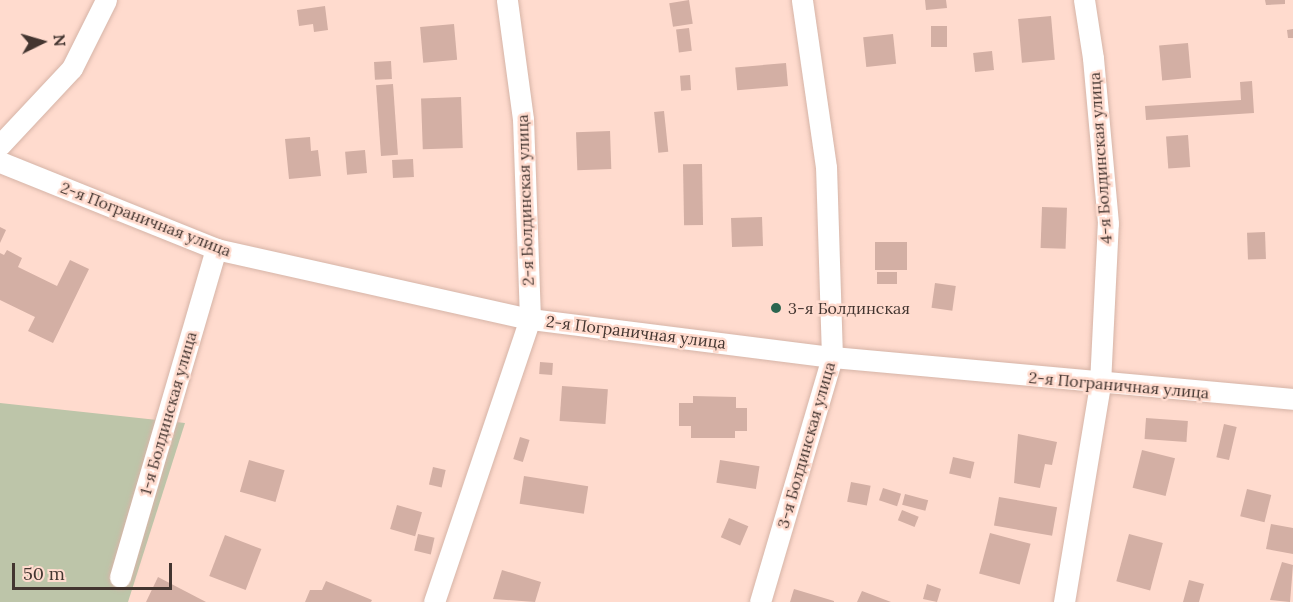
<!DOCTYPE html>
<html>
<head>
<meta charset="utf-8">
<style>
  body { margin:0 }
  #map { position:relative; width:1293px; height:602px; overflow:hidden; background:#ffdbce; font-family:Lora,serif }
  div>[style] { position:absolute }
  .green>* { inset:0; background:#bdc5a9 }
  .building>* { inset:0; background:#d3afa4; transform-origin:0 0 }
  .roads { filter:drop-shadow(0 0 2px #d6b4a7) drop-shadow(0 0 2px #d6b4a7) }
  .street>* { height:21px; margin:-10.5px; padding:0 10.5px; transform-origin:10.5px; border-radius:10.5px; background:#fff }
  .dots>* { width:16px; height:16px; translate:-50% -50%; box-sizing:border-box; border:3px solid #ffdbce; border-radius:50% }
  span { translate:-50% -50%; white-space:nowrap; text-align:center; line-height:1.15; -webkit-text-stroke:5px #ffdbce; paint-order:stroke }
  .street-label { font-size:16px; color:#433530 }
  .poi-label { font-size:16px; color:#433530 }
  .left { translate:0 -50%; text-align:left }
  .north { position:absolute; left:12px; top:12px; width:60px; height:60px; -webkit-text-stroke:4px #ffdbce; paint-order:stroke; rotate:85deg; font-size:16px; font-weight:700; line-height:24px; text-align:center; color:#433530 }
  .north::after { content:''; display:block; margin:auto; width:21px; height:27px; background:#433530; clip-path:polygon(50% 0,100% 100%,50% 72%,0 100%) }
  .scale { position:absolute; left:12px; top:563px; width:160px; height:27px; box-sizing:border-box; border:3px solid #433530; border-top:0; padding-left:8px; font-size:18px; line-height:21px; white-space:nowrap; color:#433530; -webkit-text-stroke:4px #ffdbce; paint-order:stroke }
</style>
</head>
<body>
<div id="map">
  <div class="green">
    <div style="clip-path:polygon(0 403px,185px 423px,128px 602px,0 602px)"></div>
  </div>
  <div class="building">
    <div style="left:689px;top:0;width:24px;height:20px;rotate:81deg"></div>
    <div style="clip-path:polygon(925px 0,946px 0,947px 8px,926px 10px)"></div>
    <div style="clip-path:polygon(1265px 0,1285px 0,1285px 4px,1266px 5px)"></div>
    <div style="clip-path:polygon(325px 6px,328px 30px,314px 32px,313px 24px,299px 26px,297px 10px)"></div>
    <div style="left:1051px;top:16px;width:44px;height:33px;rotate:85deg"></div>
    <div style="left:454px;top:24px;width:36px;height:34px;rotate:85deg"></div>
    <div style="left:931px;top:26px;width:16px;height:21px"></div>
    <div style="left:689px;top:28px;width:23px;height:13px;rotate:83deg"></div>
    <div style="clip-path:polygon(1293px 29px,1293px 38px,1288px 38px,1287px 30px)"></div>
    <div style="left:893px;top:34px;width:30px;height:30px;rotate:84deg"></div>
    <div style="left:1188px;top:43px;width:35px;height:29px;rotate:85deg"></div>
    <div style="left:992px;top:51px;width:19px;height:19px;rotate:84deg"></div>
    <div style="left:391px;top:61px;width:18px;height:17px;rotate:87deg"></div>
    <div style="left:786px;top:63px;width:23px;height:51px;rotate:85deg"></div>
    <div style="left:690px;top:75px;width:15px;height:10px;rotate:86deg"></div>
    <div style="clip-path:polygon(1252px 81px,1254px 113px,1146px 120px,1145px 106px,1241px 100px,1240px 82px)"></div>
    <div style="left:393px;top:84px;width:71px;height:17px;rotate:86deg"></div>
    <div style="left:461px;top:97px;width:51px;height:40px;rotate:88deg"></div>
    <div style="left:664px;top:111px;width:41px;height:10px;rotate:84deg"></div>
    <div style="left:610px;top:131px;width:38px;height:34px;rotate:88deg"></div>
    <div style="left:1188px;top:135px;width:32px;height:22px;rotate:86deg"></div>
    <div style="clip-path:polygon(310px 137px,311px 151px,318px 150px,321px 176px,289px 179px,285px 139px)"></div>
    <div style="left:365px;top:150px;width:23px;height:20px;rotate:85deg"></div>
    <div style="left:413px;top:159px;width:18px;height:21px;rotate:87deg"></div>
    <div style="left:702px;top:164px;width:61px;height:19px;rotate:89deg"></div>
    <div style="left:1042px;top:207px;width:25px;height:41px;rotate:2deg"></div>
    <div style="left:762px;top:217px;width:29px;height:31px;rotate:88deg"></div>
    <div style="clip-path:polygon(0 227px,6px 230px,0 243px)"></div>
    <div style="left:1265px;top:232px;width:27px;height:18px;rotate:88deg"></div>
    <div style="left:875px;top:242px;width:32px;height:28px"></div>
    <div style="clip-path:polygon(7px 250px,22px 258px,18px 267px,57px 286px,70px 260px,89px 269px,53px 343px,28px 331px,35px 317px,0 300px,0 253px,4px 255px)"></div>
    <div style="left:877px;top:272px;width:20px;height:12px"></div>
    <div style="left:935px;top:283px;width:21px;height:25px;rotate:8deg"></div>
    <div style="left:540px;top:362px;width:13px;height:12px;rotate:4deg"></div>
    <div style="left:562px;top:386px;width:46px;height:35px;rotate:4deg"></div>
    <div style="clip-path:polygon(693px 396px,736px 397px,736px 408px,747px 408px,747px 431px,735px 431px,735px 438px,691px 438px,691px 426px,679px 426px,679px 403px,693px 403px)"></div>
    <div style="left:1146px;top:418px;width:42px;height:21px;rotate:4deg"></div>
    <div style="left:1224px;top:424px;width:13px;height:34px;rotate:13deg"></div>
    <div style="clip-path:polygon(1018px 434px,1057px 442px,1052px 465px,1045px 464px,1040px 488px,1014px 483px)"></div>
    <div style="left:520px;top:437px;width:10px;height:23px;rotate:17deg"></div>
    <div style="left:1142px;top:450px;width:34px;height:39px;rotate:14deg"></div>
    <div style="left:953px;top:457px;width:22px;height:17px;rotate:13deg"></div>
    <div style="left:249px;top:460px;width:37px;height:33px;rotate:16deg"></div>
    <div style="left:720px;top:460px;width:40px;height:23px;rotate:9deg"></div>
    <div style="left:433px;top:467px;width:13px;height:18px;rotate:13deg"></div>
    <div style="left:524px;top:476px;width:65px;height:28px;rotate:9deg"></div>
    <div style="left:851px;top:482px;width:20px;height:20px;rotate:11deg"></div>
    <div style="left:883px;top:488px;width:19px;height:13px;rotate:18deg"></div>
    <div style="left:1247px;top:489px;width:25px;height:28px;rotate:14deg"></div>
    <div style="left:905px;top:494px;width:24px;height:11px;rotate:15deg"></div>
    <div style="left:999px;top:497px;width:59px;height:29px;rotate:10deg"></div>
    <div style="left:397px;top:505px;width:26px;height:25px;rotate:16deg"></div>
    <div style="left:902px;top:510px;width:18px;height:11px;rotate:22deg"></div>
    <div style="left:729px;top:518px;width:21px;height:21px;rotate:23deg"></div>
    <div style="clip-path:polygon(1271px 524px,1293px 528px,1293px 554px,1266px 549px)"></div>
    <div style="left:990px;top:533px;width:42px;height:42px;rotate:15deg"></div>
    <div style="left:418px;top:534px;width:17px;height:17px;rotate:13deg"></div>
    <div style="left:1129px;top:534px;width:35px;height:49px;rotate:15deg"></div>
    <div style="left:225px;top:535px;width:39px;height:44px;rotate:21deg"></div>
    <div style="clip-path:polygon(1282px 562px,1293px 565px,1290px 602px,1270px 600px)"></div>
    <div style="clip-path:polygon(502px 570px,541px 582px,535px 602px,493px 599px)"></div>
    <div style="clip-path:polygon(158px 577px,206px 602px,146px 602px)"></div>
    <div style="clip-path:polygon(1189px 580px,1204px 584px,1199px 602px,1183px 602px)"></div>
    <div style="clip-path:polygon(326px 581px,372px 600px,371px 602px,305px 602px,310px 590px,322px 590px)"></div>
    <div style="clip-path:polygon(927px 584px,941px 589px,937px 602px,923px 599px)"></div>
    <div style="clip-path:polygon(794px 589px,834px 601px,834px 602px,790px 602px)"></div>
    <div style="clip-path:polygon(862px 591px,891px 602px,857px 602px)"></div>
  </div>
  <div class="roads">
    <div class="street">
      <div style="left:0;top:145px;width:105px;rotate:-46.9deg"></div>
      <div style="left:72px;top:68px;width:76px;rotate:-63.4deg"></div>
      <div style="left:0;top:162px;width:233px;rotate:21.9deg"></div>
      <div style="left:216px;top:249px;width:322px;rotate:12.6deg"></div>
      <div style="left:530px;top:319px;width:304px;rotate:7.2deg"></div>
      <div style="left:832px;top:357px;width:463px;rotate:5.2deg"></div>
      <div style="left:120px;top:577px;width:342px;rotate:-73.7deg"></div>
      <div style="left:434px;top:602px;width:299px;rotate:-71.3deg"></div>
      <div style="left:530px;top:319px;width:200px;rotate:-92deg"></div>
      <div style="left:523px;top:119px;width:120px;rotate:-97.7deg"></div>
      <div style="left:760px;top:602px;width:255px;rotate:-73.6deg"></div>
      <div style="left:832px;top:357px;width:190px;rotate:-91.8deg"></div>
      <div style="left:826px;top:167px;width:169px;rotate:-98.2deg"></div>
      <div style="left:1064px;top:602px;width:221px;rotate:-80.6deg"></div>
      <div style="left:1100px;top:384px;width:161px;rotate:-87.2deg"></div>
      <div style="left:1108px;top:223px;width:166px;rotate:-95.2deg"></div>
      <div style="left:1093px;top:58px;width:59px;rotate:-98.8deg"></div>
    </div>
  </div>
  <div class="dots">
    <div style="left:776px;top:308px;background:#2b654f"></div>
  </div>
  <div class="street-label">
    <span style="left:1100px;top:158px;rotate:-94deg">4-я Болдинская улица</span>
    <span style="left:525px;top:200px;rotate:-92deg">2-я Болдинская улица</span>
    <span style="left:146px;top:219px;rotate:21deg">2-я Пограничная улица</span>
    <span style="left:636px;top:332px;rotate:7deg">2-я Пограничная улица</span>
    <span style="left:1119px;top:385px;rotate:5deg">2-я Пограничная улица</span>
    <span style="left:168px;top:413px;rotate:-74deg">1-я Болдинская улица</span>
    <span style="left:806px;top:445px;rotate:-74deg">3-я Болдинская улица</span>
  </div>
  <div class="poi-label">
    <span class="left" style="left:788px;top:308px">3-я Болдинская</span>
  </div>
  <div class="north">N</div>
  <div class="scale">50 m</div>
</div>
</body>
</html>
